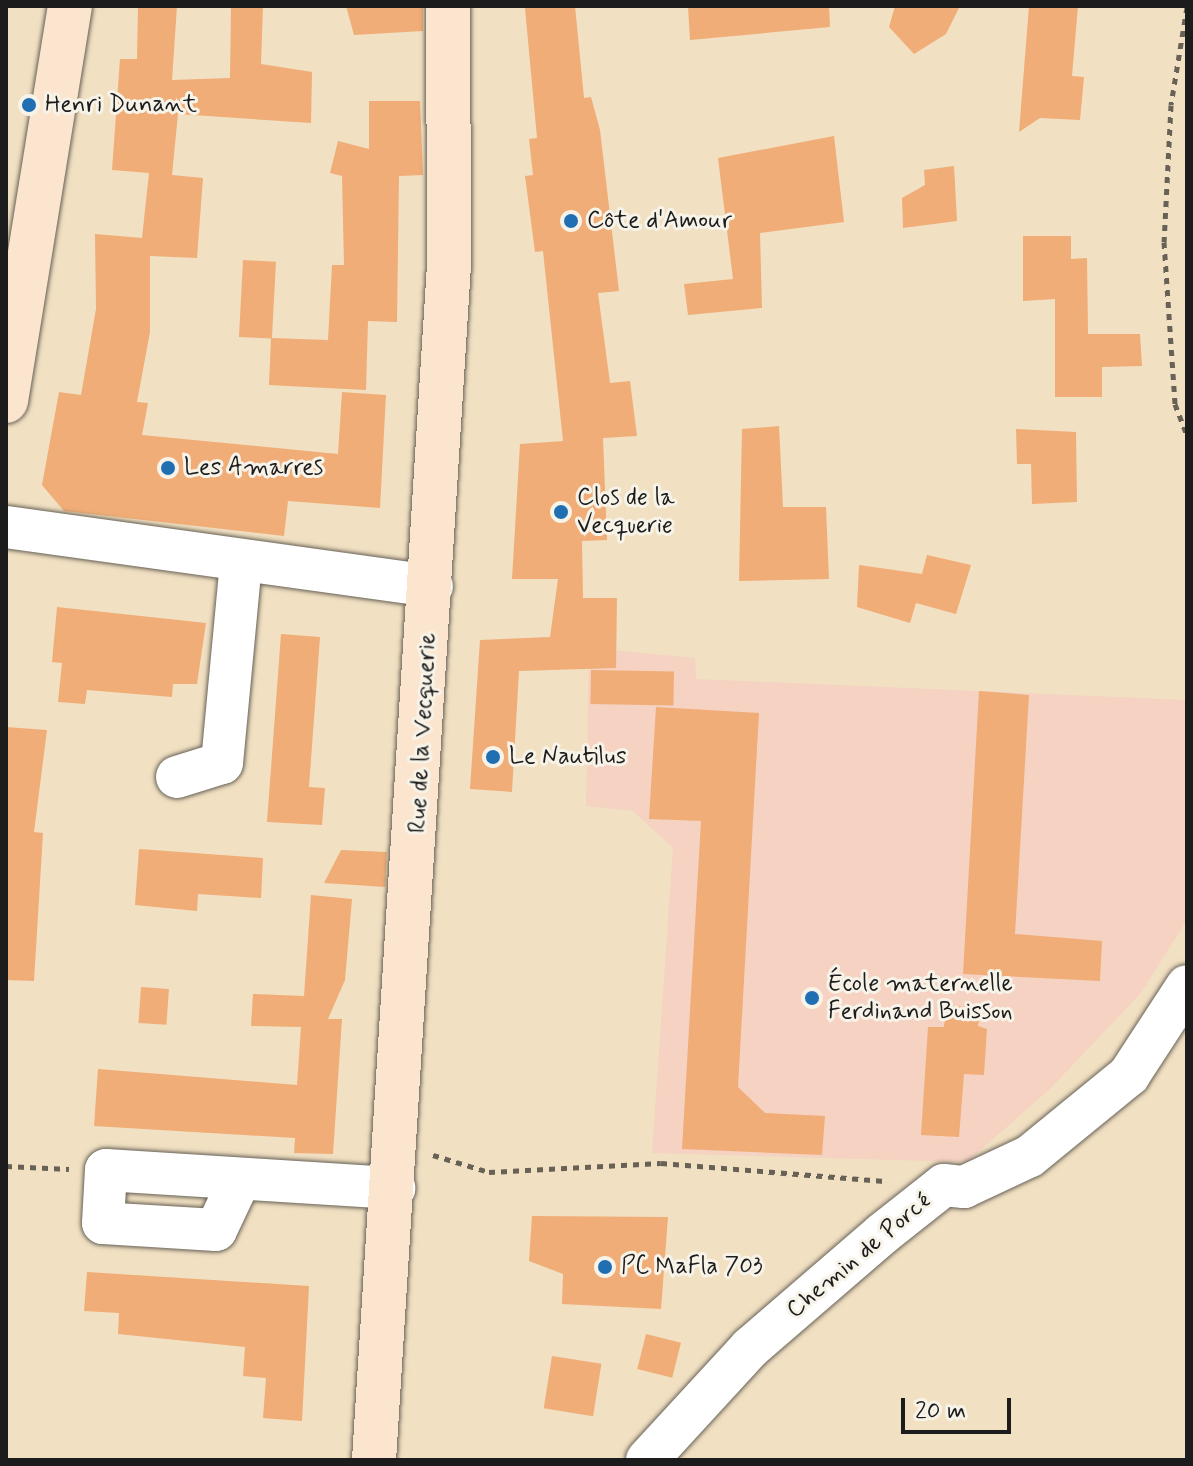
<!DOCTYPE html>
<html>
<head>
<meta charset="utf-8">
<style>
  body { margin:0 }
  #map { position:relative; width:1193px; height:1466px; overflow:hidden; background:#f1e0c2; font-family:Mynerve,sans-serif }
  div>[style] { position:absolute }
  .built>* { inset:0; background:#f5d2c2 }
  .building>* { inset:0; background:#f0ad77; transform-origin:0 0 }
  .path>* { height:5px; margin-top:-2.5px; transform-origin:0; background:repeating-linear-gradient(90deg,#676156 0 6px,transparent 0 12px) }
  .roads { filter:drop-shadow(0 0 2px #676156) drop-shadow(0 0 2px #676156) }
  .minor>* { height:42px; margin:-21px; padding:0 21px; transform-origin:21px; border-radius:21px; background:#fff }
  .secondary>* { height:44px; margin:-22px; padding:0 22px; transform-origin:22px; border-radius:22px; background:#fbe5cf }
  .dots>* { width:22px; height:22px; translate:-50% -50%; box-sizing:border-box; border:4px solid #f7f3e8; border-radius:50% }
  span { translate:-50% -50%; white-space:nowrap; text-align:center; line-height:1.15; -webkit-text-stroke:6px #f7f3e8; paint-order:stroke }
  .poi-label { font-size:24px; color:#1c1c1c }
  .left { translate:0 -50%; text-align:left }
  .street-label { font-size:24px; color:#1c1c1c }
  .frame { position:absolute; inset:0; border:8px solid #1c1c1c; pointer-events:none }
  .scale { position:absolute; left:901px; top:1398px; width:110px; height:36px; box-sizing:border-box; border:4px solid #1c1c1c; border-top:0; padding-left:10px; font-size:24px; line-height:28px; white-space:nowrap; color:#1c1c1c; -webkit-text-stroke:6px #f7f3e8; paint-order:stroke }
</style>
</head>
<body>
<div id="map">
  <div class="built">
    <div style="clip-path:polygon(589px 648px,695px 658px,696px 679px,1187px 700px,1187px 920px,1140px 994px,1052px 1087px,967px 1162px,652px 1153px,673px 848px,633px 811px,586px 806px)"></div>
  </div>
  <div class="building">
    <div style="clip-path:polygon(138px 6px,177px 6px,172px 80px,230px 78px,231px 6px,263px 6px,261px 64px,312px 72px,311px 123px,178px 114px,172px 175px,203px 178px,197px 258px,150px 256px,150px 332px,137px 402px,148px 403px,142px 435px,338px 454px,342px 392px,386px 395px,380px 508px,288px 501px,284px 536px,64px 511px,42px 485px,59px 392px,81px 395px,96px 309px,95px 234px,142px 238px,149px 173px,112px 170px,120px 59px,137px 59px)"></div>
    <div style="clip-path:polygon(346px 6px,423px 6px,423px 31px,354px 35px)"></div>
    <div style="clip-path:polygon(575px 6px,584px 98px,591px 97px,600px 130px,619px 291px,598px 293px,610px 383px,630px 381px,637px 436px,603px 438px,607px 540px,582px 541px,583px 598px,617px 598px,616px 668px,519px 671px,512px 792px,470px 789px,480px 640px,550px 637px,558px 579px,512px 579px,520px 444px,563px 441px,543px 251px,535px 252px,525px 176px,533px 175px,529px 139px,537px 138px,525px 8px)"></div>
    <div style="clip-path:polygon(829px 6px,830px 27px,690px 40px,688px 7px)"></div>
    <div style="clip-path:polygon(895px 6px,960px 6px,946px 34px,914px 54px,889px 27px)"></div>
    <div style="clip-path:polygon(1029px 6px,1078px 6px,1072px 76px,1084px 77px,1080px 120px,1040px 118px,1019px 132px)"></div>
    <div style="clip-path:polygon(369px 101px,420px 101px,423px 175px,399px 176px,397px 322px,368px 321px,366px 390px,269px 385px,271px 338px,328px 340px,332px 265px,344px 265px,342px 176px,330px 173px,338px 141px,369px 149px)"></div>
    <div style="clip-path:polygon(834px 136px,844px 222px,760px 233px,762px 308px,688px 315px,684px 284px,733px 279px,718px 158px)"></div>
    <div style="clip-path:polygon(954px 166px,957px 221px,903px 228px,902px 198px,925px 185px,924px 170px)"></div>
    <div style="clip-path:polygon(1023px 236px,1071px 236px,1071px 259px,1087px 258px,1088px 334px,1140px 334px,1142px 366px,1102px 367px,1102px 397px,1055px 397px,1055px 299px,1023px 301px)"></div>
    <div style="left:243px;top:260px;width:33px;height:77px;rotate:3deg"></div>
    <div style="clip-path:polygon(779px 426px,783px 507px,826px 507px,829px 579px,739px 581px,742px 429px)"></div>
    <div style="clip-path:polygon(1016px 429px,1076px 432px,1077px 502px,1032px 504px,1031px 464px,1017px 464px)"></div>
    <div style="clip-path:polygon(927px 555px,971px 565px,956px 614px,916px 603px,910px 623px,857px 607px,859px 565px,922px 574px)"></div>
    <div style="clip-path:polygon(57px 607px,206px 623px,197px 684px,173px 684px,172px 697px,87px 690px,85px 704px,58px 702px,62px 663px,52px 662px)"></div>
    <div style="clip-path:polygon(281px 634px,320px 637px,309px 787px,325px 788px,322px 825px,267px 822px)"></div>
    <div style="left:591px;top:670px;width:83px;height:34px;rotate:1deg"></div>
    <div style="clip-path:polygon(979px 691px,1029px 695px,1015px 934px,1102px 941px,1100px 981px,963px 974px)"></div>
    <div style="clip-path:polygon(656px 707px,759px 713px,738px 1087px,765px 1113px,825px 1116px,822px 1155px,682px 1149px,701px 821px,649px 819px)"></div>
    <div style="clip-path:polygon(6px 727px,47px 730px,34px 832px,43px 833px,34px 981px,6px 980px)"></div>
    <div style="clip-path:polygon(139px 849px,263px 858px,261px 898px,198px 894px,197px 911px,135px 905px)"></div>
    <div style="clip-path:polygon(341px 850px,387px 852px,385px 887px,324px 883px)"></div>
    <div style="clip-path:polygon(311px 895px,352px 899px,345px 980px,328px 1019px,342px 1019px,333px 1154px,294px 1153px,295px 1138px,94px 1126px,98px 1069px,297px 1085px,301px 1027px,251px 1026px,253px 994px,304px 996px)"></div>
    <div style="left:141px;top:987px;width:28px;height:36px;rotate:4deg"></div>
    <div style="clip-path:polygon(946px 1006px,981px 1007px,978px 1026px,987px 1029px,984px 1075px,964px 1074px,959px 1137px,921px 1135px,928px 1027px,944px 1027px)"></div>
    <div style="clip-path:polygon(532px 1216px,668px 1217px,661px 1309px,562px 1304px,563px 1274px,529px 1261px)"></div>
    <div style="clip-path:polygon(87px 1272px,309px 1286px,302px 1421px,263px 1418px,266px 1378px,243px 1376px,245px 1347px,118px 1334px,119px 1313px,84px 1311px)"></div>
    <div style="left:646px;top:1334px;width:36px;height:36px;rotate:14deg"></div>
    <div style="left:552px;top:1356px;width:50px;height:53px;rotate:9deg"></div>
  </div>
  <div class="path">
    <div style="left:1187px;top:7px;width:99px;rotate:99.3deg"></div>
    <div style="left:1171px;top:105px;width:137px;rotate:92.9deg"></div>
    <div style="left:1164px;top:242px;width:162px;rotate:86.1deg"></div>
    <div style="left:1175px;top:404px;width:33px;rotate:69deg"></div>
    <div style="left:433px;top:1155px;width:59px;rotate:16.9deg"></div>
    <div style="left:489px;top:1172px;width:172px;rotate:-3deg"></div>
    <div style="left:661px;top:1163px;width:227px;rotate:4.6deg"></div>
    <div style="left:6px;top:1166px;width:63px;rotate:2.7deg"></div>
  </div>
  <div class="roads">
    <div class="minor">
      <div style="left:6px;top:527px;width:430px;rotate:7.9deg"></div>
      <div style="left:177px;top:777px;width:47px;rotate:-17.3deg"></div>
      <div style="left:222px;top:763px;width:203px;rotate:-84.6deg"></div>
      <div style="left:240px;top:1179px;width:56px;rotate:115.2deg"></div>
      <div style="left:216px;top:1230px;width:113px;rotate:-176.5deg"></div>
      <div style="left:103px;top:1223px;width:53px;rotate:-86.8deg"></div>
      <div style="left:106px;top:1170px;width:289px;rotate:3.6deg"></div>
      <div style="left:647px;top:1460px;width:152px;rotate:-47.4deg"></div>
      <div style="left:750px;top:1348px;width:174px;rotate:-40.8deg"></div>
      <div style="left:882px;top:1234px;width:79px;rotate:-38.3deg"></div>
      <div style="left:944px;top:1185px;width:20px;rotate:6deg"></div>
      <div style="left:964px;top:1187px;width:73px;rotate:-25.2deg"></div>
      <div style="left:1030px;top:1156px;width:128px;rotate:-39.3deg"></div>
      <div style="left:1129px;top:1075px;width:106px;rotate:-56.9deg"></div>
    </div>
    <div class="secondary">
      <div style="left:6px;top:401px;width:400px;rotate:-80.8deg"></div>
      <div style="left:374px;top:1460px;width:1198px;rotate:-86.41deg"></div>
      <div style="left:449px;top:264px;width:258px;rotate:-90.2deg"></div>
    </div>
  </div>
  <div class="dots">
    <div style="left:29px;top:105px;background:#1f6fb2"></div>
    <div style="left:571px;top:221px;background:#1f6fb2"></div>
    <div style="left:168px;top:468px;background:#1f6fb2"></div>
    <div style="left:561px;top:512px;background:#1f6fb2"></div>
    <div style="left:493px;top:757px;background:#1f6fb2"></div>
    <div style="left:812px;top:998px;background:#1f6fb2"></div>
    <div style="left:605px;top:1267px;background:#1f6fb2"></div>
  </div>
  <div class="poi-label">
    <span class="left" style="left:45px;top:105px">Henri Dunant</span>
    <span class="left" style="left:587px;top:221px">Côte d'Amour</span>
    <span class="left" style="left:184px;top:468px">Les Amarres</span>
    <span class="left" style="left:577px;top:512px">Clos de la<br>Vecquerie</span>
    <span class="left" style="left:509px;top:757px">Le Nautilus</span>
    <span class="left" style="left:828px;top:998px">École maternelle<br>Ferdinand Buisson</span>
    <span class="left" style="left:621px;top:1267px">PC MaFla 703</span>
  </div>
  <div class="street-label">
    <span style="left:423px;top:733px;rotate:-87deg">Rue de la Vecquerie</span>
    <span style="left:859px;top:1256px;rotate:-40deg">Chemin de Porcé</span>
  </div>
  <div class="frame"></div>
  <div class="scale">20 m</div>
</div>
</body>
</html>
